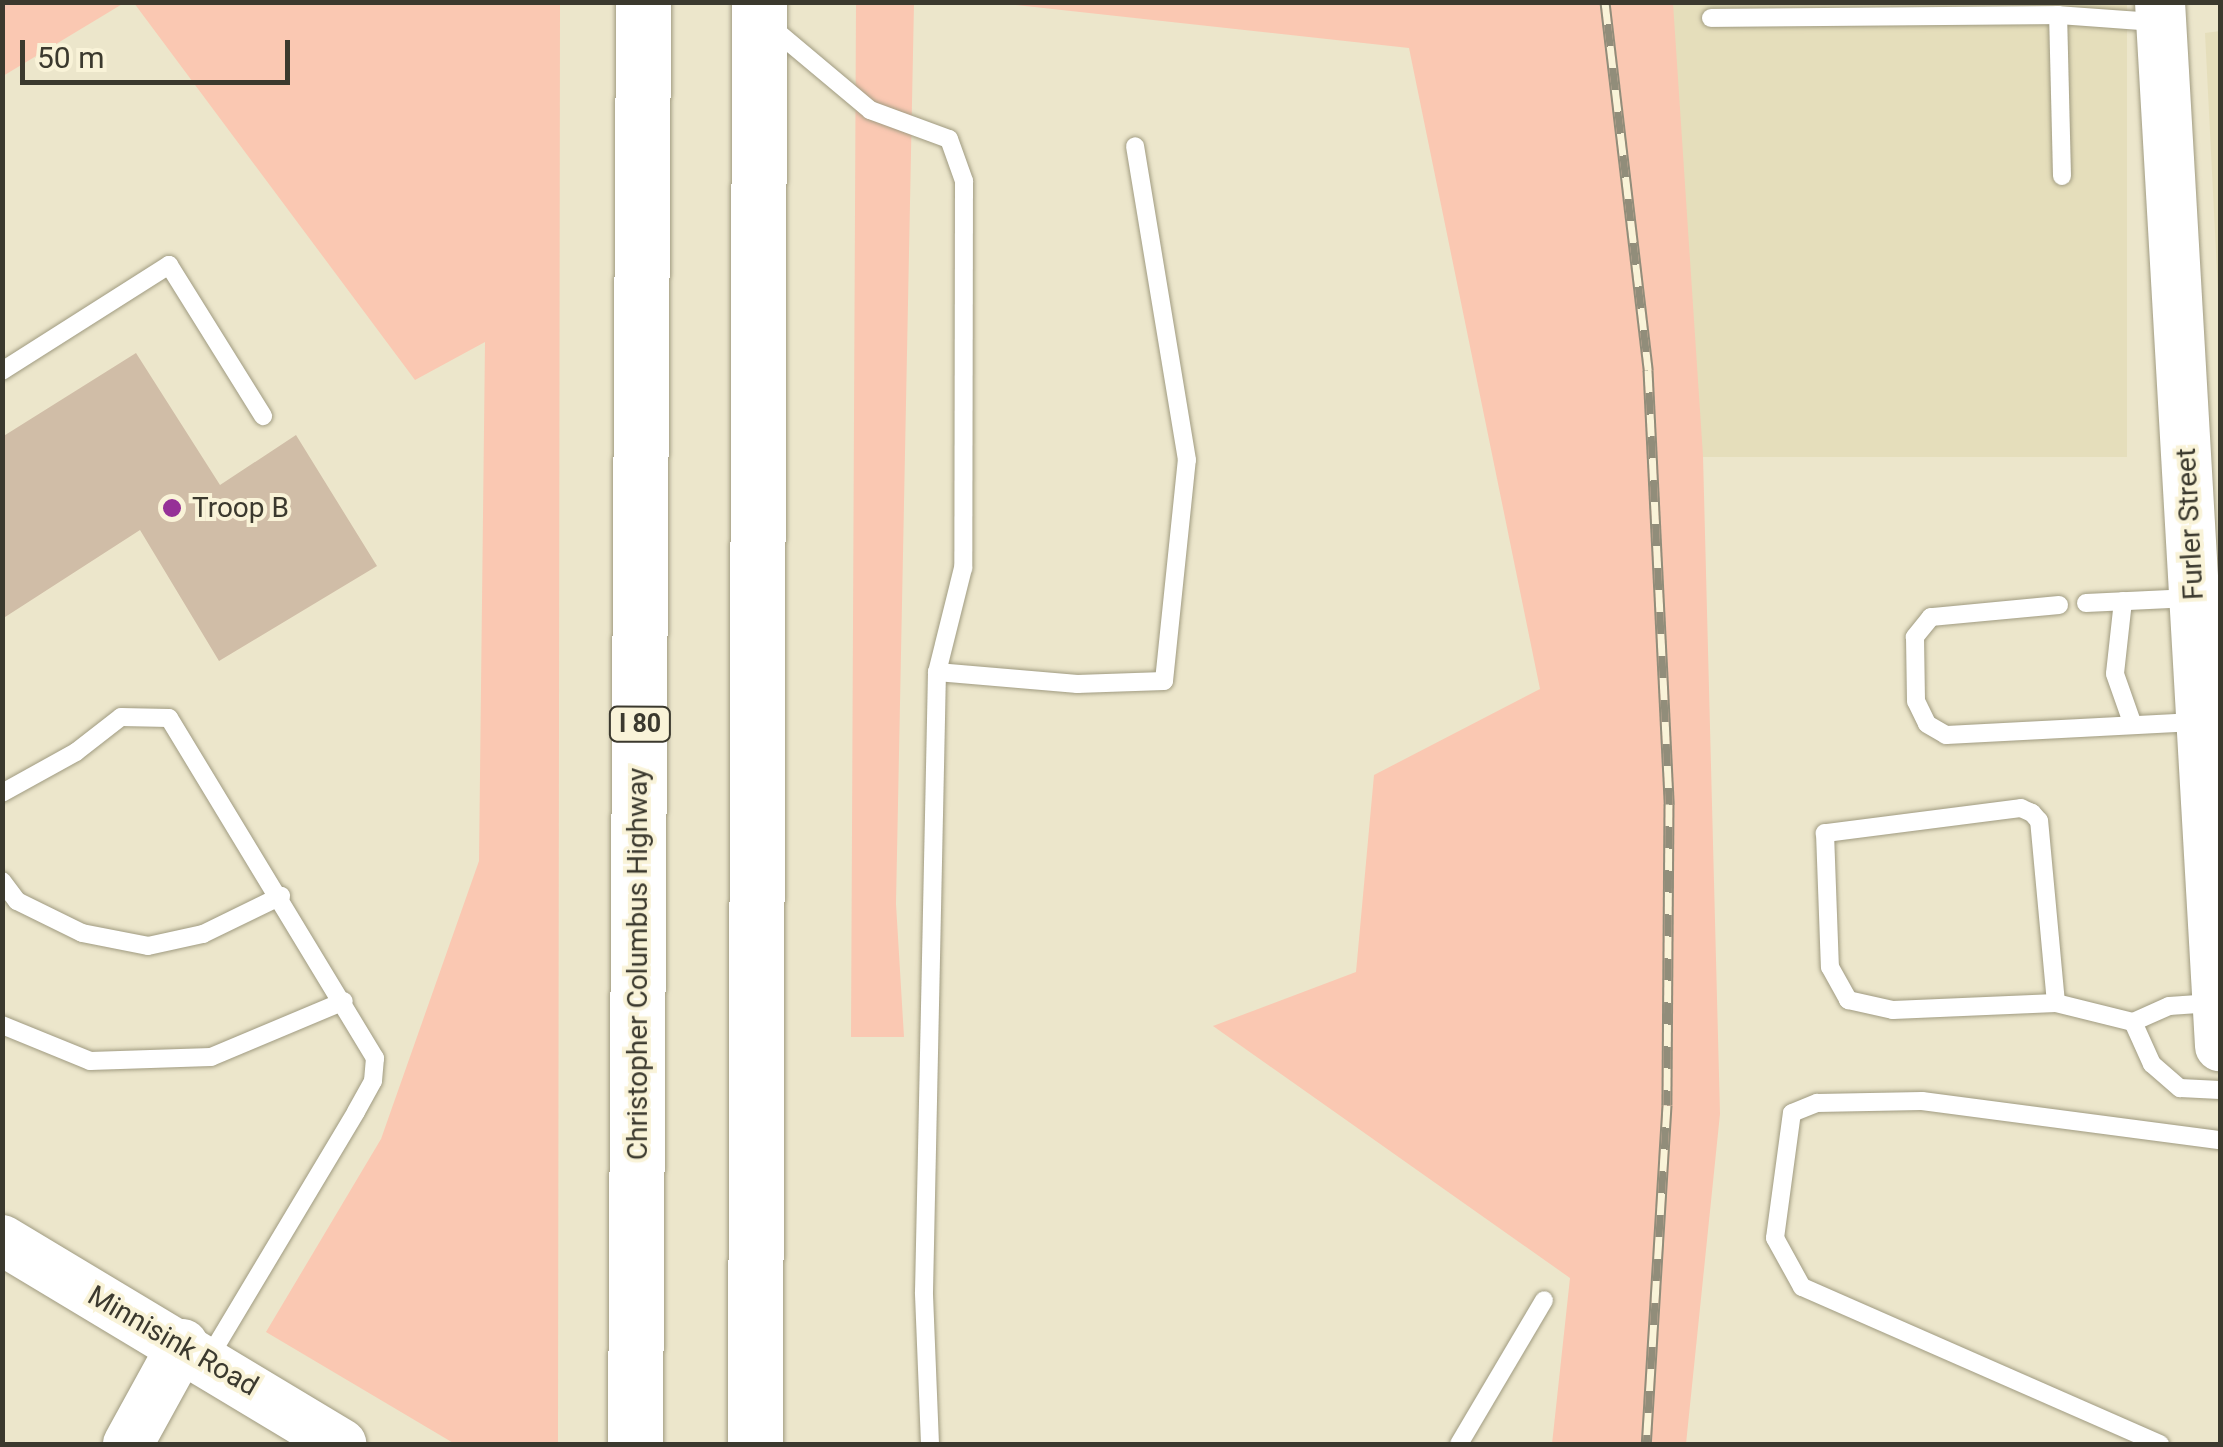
<!DOCTYPE html>
<html>
<head>
<meta charset="utf-8">
<style>
  body { margin:0 }
  #map { position:relative; width:2223px; height:1447px; overflow:hidden; background:#ece6cb; font-family:Roboto,sans-serif }
  div>[style] { position:absolute }
  .built>* { inset:0; background:#e5debb; transform-origin:0 0 }
  .green>* { inset:0; background:#fac8b2 }
  .building>* { inset:0; background:#d0bda7 }
  .roads { filter:drop-shadow(0 0 2px #a09b81) drop-shadow(0 0 2px #a09b81) }
  .lane>* { height:18px; margin:-9px; padding:0 9px; transform-origin:9px; border-radius:9px; background:#fff }
  .secondary>* { height:50px; margin:-25px; padding:0 25px; transform-origin:25px; border-radius:25px; background:#fff }
  .highway>* { height:55px; margin:-27.5px; padding:0 27.5px; transform-origin:27.5px; border-radius:27.5px; background:#fff }
  .rail>* { height:11px; margin-top:-5.5px; transform-origin:0; background:repeating-linear-gradient(90deg,#f9f3d8 0 22px,#918d7a 0 44px); box-sizing:border-box; border-block:2px solid #918d7a }
  .dots>* { width:28px; height:28px; translate:-50% -50%; box-sizing:border-box; border:5px solid #f9f3d8; border-radius:50% }
  span { translate:-50% -50%; white-space:nowrap; text-align:center; line-height:1.15; -webkit-text-stroke:8px #f9f3d8; paint-order:stroke }
  .shield-label span { padding:2px 8px; background:#f9f3d8; border:2px solid; border-radius:8px; -webkit-text-stroke-width:0 }
  .shield-label { font-size:25px; color:#3b392e; font-weight:700 }
  .poi-label { font-size:28px; color:#3b392e }
  .left { translate:0 -50%; text-align:left }
  .street-label { font-size:28px; color:#3b392e }
  .frame { position:absolute; inset:0; border:5px solid #3b392e; pointer-events:none }
  .scale { position:absolute; left:20px; top:40px; width:270px; height:45px; box-sizing:border-box; border:5px solid #3b392e; border-top:0; padding-left:12px; font-size:30px; line-height:35px; white-space:nowrap; color:#3b392e; -webkit-text-stroke:8px #f9f3d8; paint-order:stroke }
</style>
</head>
<body>
<div id="map">
  <div class="built">
    <div style="left:1673px;top:3px;width:454px;height:454px"></div>
    <div style="clip-path:polygon(2220px 31px,2220px 331px,2205px 33px)"></div>
  </div>
  <div class="green">
    <div style="clip-path:polygon(3px 2px,124px 2px,124px 3px,3px 76px)"></div>
    <div style="clip-path:polygon(134px 3px,560px 3px,558px 1444px,455px 1444px,266px 1332px,381px 1139px,479px 861px,485px 342px,415px 380px)"></div>
    <div style="clip-path:polygon(856px 3px,914px 3px,896px 904px,904px 1037px,851px 1037px)"></div>
    <div style="clip-path:polygon(997px 3px,1673px 3px,1703px 456px,1720px 1114px,1686px 1444px,1552px 1444px,1570px 1278px,1213px 1026px,1356px 972px,1374px 775px,1540px 689px,1409px 48px)"></div>
  </div>
  <div class="building">
    <div style="clip-path:polygon(136px 353px,220px 485px,296px 435px,377px 566px,219px 661px,140px 530px,2px 619px,2px 437px)"></div>
  </div>
  <div class="roads">
    <div class="lane">
      <div style="left:1711px;top:18px;width:347px;rotate:-0.5deg"></div>
      <div style="left:770px;top:26px;width:131px;rotate:40deg"></div>
      <div style="left:870px;top:110px;width:84px;rotate:20.2deg"></div>
      <div style="left:949px;top:139px;width:45px;rotate:70.3deg"></div>
      <div style="left:964px;top:181px;width:387px;rotate:90.1deg"></div>
      <div style="left:963px;top:568px;width:107px;rotate:104deg"></div>
      <div style="left:2062px;top:176px;width:161px;rotate:-91.4deg"></div>
      <div style="left:2058px;top:15px;width:98px;rotate:4.1deg"></div>
      <div style="left:2px;top:371px;width:198px;rotate:-32.4deg"></div>
      <div style="left:169px;top:265px;width:178px;rotate:58.1deg"></div>
      <div style="left:2123px;top:601px;width:73px;rotate:96.3deg"></div>
      <div style="left:2115px;top:674px;width:54px;rotate:70.6deg"></div>
      <div style="left:2086px;top:603px;width:105px;rotate:-2.7deg"></div>
      <div style="left:2059px;top:605px;width:129px;rotate:174.6deg"></div>
      <div style="left:1931px;top:617px;width:26px;rotate:129deg"></div>
      <div style="left:1915px;top:637px;width:64px;rotate:89.1deg"></div>
      <div style="left:1916px;top:701px;width:25px;rotate:64deg"></div>
      <div style="left:1927px;top:724px;width:22px;rotate:30deg"></div>
      <div style="left:1946px;top:735px;width:250px;rotate:-3deg"></div>
      <div style="left:2px;top:793px;width:85px;rotate:-29deg"></div>
      <div style="left:76px;top:752px;width:57px;rotate:-37.9deg"></div>
      <div style="left:121px;top:717px;width:48px;rotate:1.2deg"></div>
      <div style="left:169px;top:718px;width:398px;rotate:58.8deg"></div>
      <div style="left:375px;top:1058px;width:23px;rotate:95deg"></div>
      <div style="left:373px;top:1081px;width:35px;rotate:119deg"></div>
      <div style="left:356px;top:1112px;width:288px;rotate:120.9deg"></div>
      <div style="left:2px;top:881px;width:25px;rotate:53deg"></div>
      <div style="left:17px;top:901px;width:72px;rotate:26.2deg"></div>
      <div style="left:82px;top:933px;width:67px;rotate:11.1deg"></div>
      <div style="left:148px;top:946px;width:56px;rotate:-12.3deg"></div>
      <div style="left:203px;top:934px;width:87px;rotate:-26deg"></div>
      <div style="left:2056px;top:1003px;width:183px;rotate:-95.3deg"></div>
      <div style="left:2039px;top:821px;width:11px;rotate:-131deg"></div>
      <div style="left:2032px;top:813px;width:12px;rotate:-156deg"></div>
      <div style="left:2021px;top:808px;width:198px;rotate:172.7deg"></div>
      <div style="left:1825px;top:833px;width:134px;rotate:87.9deg"></div>
      <div style="left:1830px;top:967px;width:38px;rotate:61deg"></div>
      <div style="left:1848px;top:1000px;width:46px;rotate:12.5deg"></div>
      <div style="left:1893px;top:1010px;width:163px;rotate:-2.5deg"></div>
      <div style="left:2056px;top:1003px;width:79px;rotate:13.9deg"></div>
      <div style="left:2212px;top:1003px;width:43px;rotate:176deg"></div>
      <div style="left:2169px;top:1006px;width:39px;rotate:156deg"></div>
      <div style="left:2133px;top:1022px;width:46px;rotate:65.7deg"></div>
      <div style="left:2152px;top:1064px;width:37px;rotate:41deg"></div>
      <div style="left:2180px;top:1088px;width:40px;rotate:2.9deg"></div>
      <div style="left:2px;top:1025px;width:95px;rotate:22.2deg"></div>
      <div style="left:90px;top:1061px;width:121px;rotate:-1.9deg"></div>
      <div style="left:211px;top:1057px;width:144px;rotate:-22.8deg"></div>
      <div style="left:930px;top:1444px;width:152px;rotate:-92.3deg"></div>
      <div style="left:924px;top:1292px;width:620px;rotate:-88.8deg"></div>
      <div style="left:937px;top:672px;width:141px;rotate:4.9deg"></div>
      <div style="left:1077px;top:684px;width:87px;rotate:-2deg"></div>
      <div style="left:1164px;top:681px;width:222px;rotate:-84.1deg"></div>
      <div style="left:1187px;top:460px;width:318px;rotate:-99.4deg"></div>
      <div style="left:1459px;top:1444px;width:167px;rotate:-59.4deg"></div>
      <div style="left:2160px;top:1444px;width:391px;rotate:-156.3deg"></div>
      <div style="left:1802px;top:1287px;width:56px;rotate:-118.9deg"></div>
      <div style="left:1775px;top:1238px;width:126px;rotate:-82.3deg"></div>
      <div style="left:1792px;top:1113px;width:27px;rotate:-22deg"></div>
      <div style="left:1817px;top:1103px;width:105px;rotate:-1.1deg"></div>
      <div style="left:1922px;top:1101px;width:301px;rotate:7.5deg"></div>
    </div>
    <div class="secondary">
      <div style="left:2160px;top:2px;width:1046px;rotate:86.71deg"></div>
      <div style="left:2px;top:1240px;width:396px;rotate:31deg"></div>
      <div style="left:128px;top:1444px;width:114px;rotate:-61.2deg"></div>
    </div>
    <div class="highway">
      <div style="left:635px;top:1444px;width:1442px;rotate:-89.68deg"></div>
      <div style="left:755px;top:1444px;width:1442px;rotate:-89.84deg"></div>
    </div>
  </div>
  <div class="rail">
    <div style="left:1605px;top:2px;width:371px;rotate:83.3deg"></div>
    <div style="left:1648px;top:370px;width:435px;rotate:87.2deg"></div>
    <div style="left:1669px;top:804px;width:301px;rotate:90.4deg"></div>
    <div style="left:1667px;top:1105px;width:340px;rotate:93.5deg"></div>
  </div>
  <div class="dots">
    <div style="left:172px;top:508px;background:#963197"></div>
  </div>
  <div class="shield-label">
    <span style="left:640px;top:724px">I 80</span>
  </div>
  <div class="poi-label">
    <span class="left" style="left:192px;top:508px">Troop B</span>
  </div>
  <div class="street-label">
    <span style="left:2190px;top:524px;rotate:-93deg">Furler Street</span>
    <span style="left:638px;top:964px;rotate:-90deg">Christopher Columbus Highway</span>
    <span style="left:173px;top:1341px;rotate:30deg">Minnisink Road</span>
  </div>
  <div class="frame"></div>
  <div class="scale">50 m</div>
</div>
</body>
</html>
